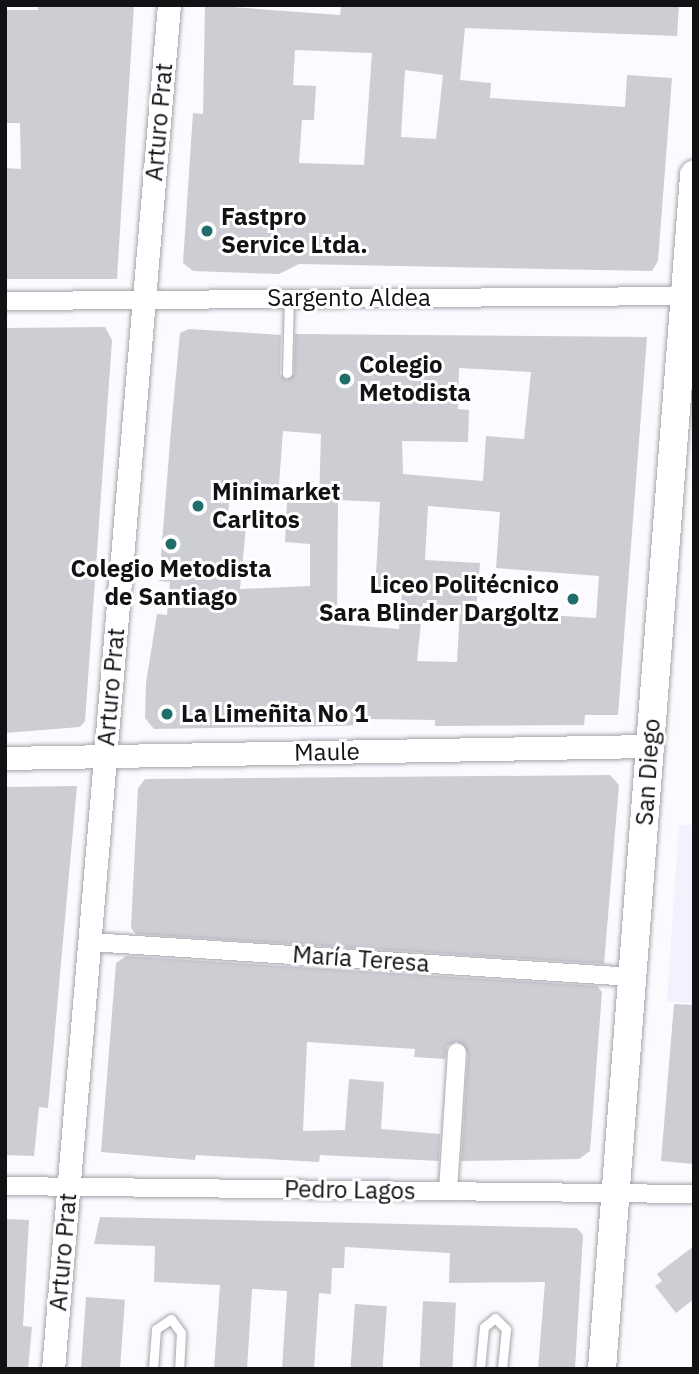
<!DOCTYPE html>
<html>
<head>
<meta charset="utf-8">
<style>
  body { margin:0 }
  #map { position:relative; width:699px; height:1374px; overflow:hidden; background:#fcfaff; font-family:"IBM Plex Sans",sans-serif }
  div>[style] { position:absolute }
  .built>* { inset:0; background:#f5f0fe }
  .building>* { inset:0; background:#cdcdd4; transform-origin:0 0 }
  .roads { filter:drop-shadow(0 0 2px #a6a4ab) drop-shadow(0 0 2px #a6a4ab) }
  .service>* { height:9px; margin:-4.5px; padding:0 4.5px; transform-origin:4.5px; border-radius:4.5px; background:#fff }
  .minor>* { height:18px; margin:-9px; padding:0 9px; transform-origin:9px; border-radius:9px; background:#fff }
  .tertiary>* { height:23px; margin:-11.5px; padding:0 11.5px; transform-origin:11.5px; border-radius:11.5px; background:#fff }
  .primary>* { height:28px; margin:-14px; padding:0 14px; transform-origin:14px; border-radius:14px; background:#fff }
  .dots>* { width:19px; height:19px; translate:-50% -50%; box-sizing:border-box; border:4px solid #fff; border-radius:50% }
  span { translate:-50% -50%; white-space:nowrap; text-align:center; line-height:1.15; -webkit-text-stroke:6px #fff; paint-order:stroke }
  .street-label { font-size:24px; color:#121113 }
  .poi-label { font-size:24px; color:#121113; font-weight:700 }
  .left { translate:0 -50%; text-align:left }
  .right { translate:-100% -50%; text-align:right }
  .frame { position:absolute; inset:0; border:7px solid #121113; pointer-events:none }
</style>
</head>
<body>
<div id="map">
  <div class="built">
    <div style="clip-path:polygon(679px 825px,694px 825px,694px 1004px,667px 1001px)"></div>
  </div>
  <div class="building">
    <div style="clip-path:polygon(38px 5px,134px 5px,117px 279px,5px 279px,5px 168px,21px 169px,20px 123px,5px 123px,5px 10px,38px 10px)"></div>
    <div style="clip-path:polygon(evenodd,205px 5px,340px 15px,341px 5px,679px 5px,677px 36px,465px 28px,460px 80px,491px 83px,490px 98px,625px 107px,627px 75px,672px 78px,658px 261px,652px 271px,299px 264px,279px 274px,193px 271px,183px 263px,193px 113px,203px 114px,205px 5px,295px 50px,372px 53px,364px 165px,299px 163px,302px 120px,314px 120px,316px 86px,293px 85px,295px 50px,205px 5px,405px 70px,443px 75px,436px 139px,401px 137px,405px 70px)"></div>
    <div style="clip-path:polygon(105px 327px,112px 340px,85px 721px,80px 727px,5px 733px,5px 328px)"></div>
    <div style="clip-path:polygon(evenodd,189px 329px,281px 335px,280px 374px,287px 380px,294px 374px,295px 334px,647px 337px,618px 715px,585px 715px,584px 725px,435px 726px,435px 720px,368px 719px,368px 724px,342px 726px,154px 729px,145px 718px,146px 683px,157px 614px,167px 615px,170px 582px,159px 581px,172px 417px,180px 333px,189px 329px,459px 368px,531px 372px,524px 439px,486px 436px,483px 481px,403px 474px,402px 441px,468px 442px,469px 410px,458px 409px,459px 368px,189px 329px,283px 431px,321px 434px,319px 503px,287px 501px,285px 542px,310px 544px,310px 586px,240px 589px,246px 527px,227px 525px,230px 493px,278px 497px,283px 431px,189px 329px,338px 500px,380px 502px,375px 592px,402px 594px,399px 629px,337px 624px,338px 500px,189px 329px,428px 506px,500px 512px,496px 568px,599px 576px,596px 618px,476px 611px,480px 563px,425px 560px,428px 506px,189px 329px,423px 603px,460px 607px,457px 662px,417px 661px,423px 603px)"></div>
    <div style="clip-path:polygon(610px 775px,619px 785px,604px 964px,136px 934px,131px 928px,138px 788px,145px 779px)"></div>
    <div style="clip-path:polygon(77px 786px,48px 1108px,39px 1107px,34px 1156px,5px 1155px,5px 787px)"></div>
    <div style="clip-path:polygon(126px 956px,597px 986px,602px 992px,590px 1151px,579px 1159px,461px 1161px,468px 1053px,457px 1041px,447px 1046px,445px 1059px,414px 1057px,415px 1049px,307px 1042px,303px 1131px,345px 1130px,349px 1079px,384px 1082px,381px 1129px,440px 1134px,439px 1161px,320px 1155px,319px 1162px,196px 1155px,195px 1160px,101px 1152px,116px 963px)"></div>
    <div style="clip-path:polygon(674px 1004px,694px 1005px,694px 1164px,661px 1161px)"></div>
    <div style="clip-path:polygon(100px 1217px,577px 1228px,583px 1235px,575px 1369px,538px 1369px,545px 1282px,449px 1283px,450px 1253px,345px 1247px,344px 1268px,332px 1268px,331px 1294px,319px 1293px,314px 1369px,282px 1369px,287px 1291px,252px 1289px,247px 1369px,214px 1369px,220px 1285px,154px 1282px,155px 1246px,94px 1244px)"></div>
    <div style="clip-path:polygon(5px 1219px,29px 1220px,23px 1326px,32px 1327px,28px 1369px,5px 1369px)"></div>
    <div style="clip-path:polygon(694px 1246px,694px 1299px,676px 1313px,655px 1286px,662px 1281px,657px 1274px)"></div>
    <div style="left:86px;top:1297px;width:39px;height:72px;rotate:4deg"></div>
    <div style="left:423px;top:1301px;width:33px;height:68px;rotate:3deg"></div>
    <div style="left:355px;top:1304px;width:32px;height:65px;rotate:4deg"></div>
  </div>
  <div class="roads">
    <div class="service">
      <div style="left:287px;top:373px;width:75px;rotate:-88.5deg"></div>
      <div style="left:153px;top:1369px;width:40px;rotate:-85.7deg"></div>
      <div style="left:156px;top:1329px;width:18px;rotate:-34deg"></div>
      <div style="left:171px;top:1319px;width:17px;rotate:54deg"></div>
      <div style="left:181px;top:1333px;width:36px;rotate:93deg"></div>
      <div style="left:480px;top:1369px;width:42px;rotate:-84.6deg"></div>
      <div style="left:484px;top:1327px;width:14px;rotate:-39deg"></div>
      <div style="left:495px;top:1318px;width:16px;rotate:45deg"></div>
      <div style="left:506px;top:1329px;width:40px;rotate:95.7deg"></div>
    </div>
    <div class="minor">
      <div style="left:5px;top:301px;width:689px;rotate:-0.42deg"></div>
      <div style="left:90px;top:942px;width:543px;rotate:3.69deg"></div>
      <div style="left:5px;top:1186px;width:689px;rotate:0.67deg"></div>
      <div style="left:448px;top:1191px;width:139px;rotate:-86.3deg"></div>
    </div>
    <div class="tertiary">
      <div style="left:5px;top:758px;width:645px;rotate:-1.07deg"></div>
      <div style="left:53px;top:1369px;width:1369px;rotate:-85.14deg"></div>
    </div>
    <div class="primary">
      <div style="left:602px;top:1369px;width:1198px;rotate:-85.59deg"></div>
    </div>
  </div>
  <div class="dots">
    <div style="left:207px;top:231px;background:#216d6c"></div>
    <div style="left:345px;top:379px;background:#216d6c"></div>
    <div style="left:198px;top:506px;background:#216d6c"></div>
    <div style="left:171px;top:544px;background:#216d6c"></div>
    <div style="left:573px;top:599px;background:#216d6c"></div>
    <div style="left:167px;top:714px;background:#216d6c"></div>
  </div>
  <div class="street-label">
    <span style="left:159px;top:122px;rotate:-85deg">Arturo Prat</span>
    <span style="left:349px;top:298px">Sargento Aldea</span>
    <span style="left:111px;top:687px;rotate:-85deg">Arturo Prat</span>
    <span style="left:327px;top:752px;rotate:-1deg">Maule</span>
    <span style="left:648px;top:772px;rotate:-86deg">San Diego</span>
    <span style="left:361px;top:959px;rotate:4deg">María Teresa</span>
    <span style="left:350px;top:1190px;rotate:1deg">Pedro Lagos</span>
    <span style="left:63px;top:1252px;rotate:-85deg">Arturo Prat</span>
  </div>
  <div class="poi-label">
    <span class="left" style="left:221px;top:231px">Fastpro<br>Service Ltda.</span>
    <span class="left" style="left:359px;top:379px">Colegio<br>Metodista</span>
    <span class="left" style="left:212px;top:506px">Minimarket<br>Carlitos</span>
    <span style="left:171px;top:583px">Colegio Metodista<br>de Santiago</span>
    <span class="right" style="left:559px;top:599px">Liceo Politécnico<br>Sara Blinder Dargoltz</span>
    <span class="left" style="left:181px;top:714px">La Limeñita No 1</span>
  </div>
  <div class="frame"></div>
</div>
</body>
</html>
